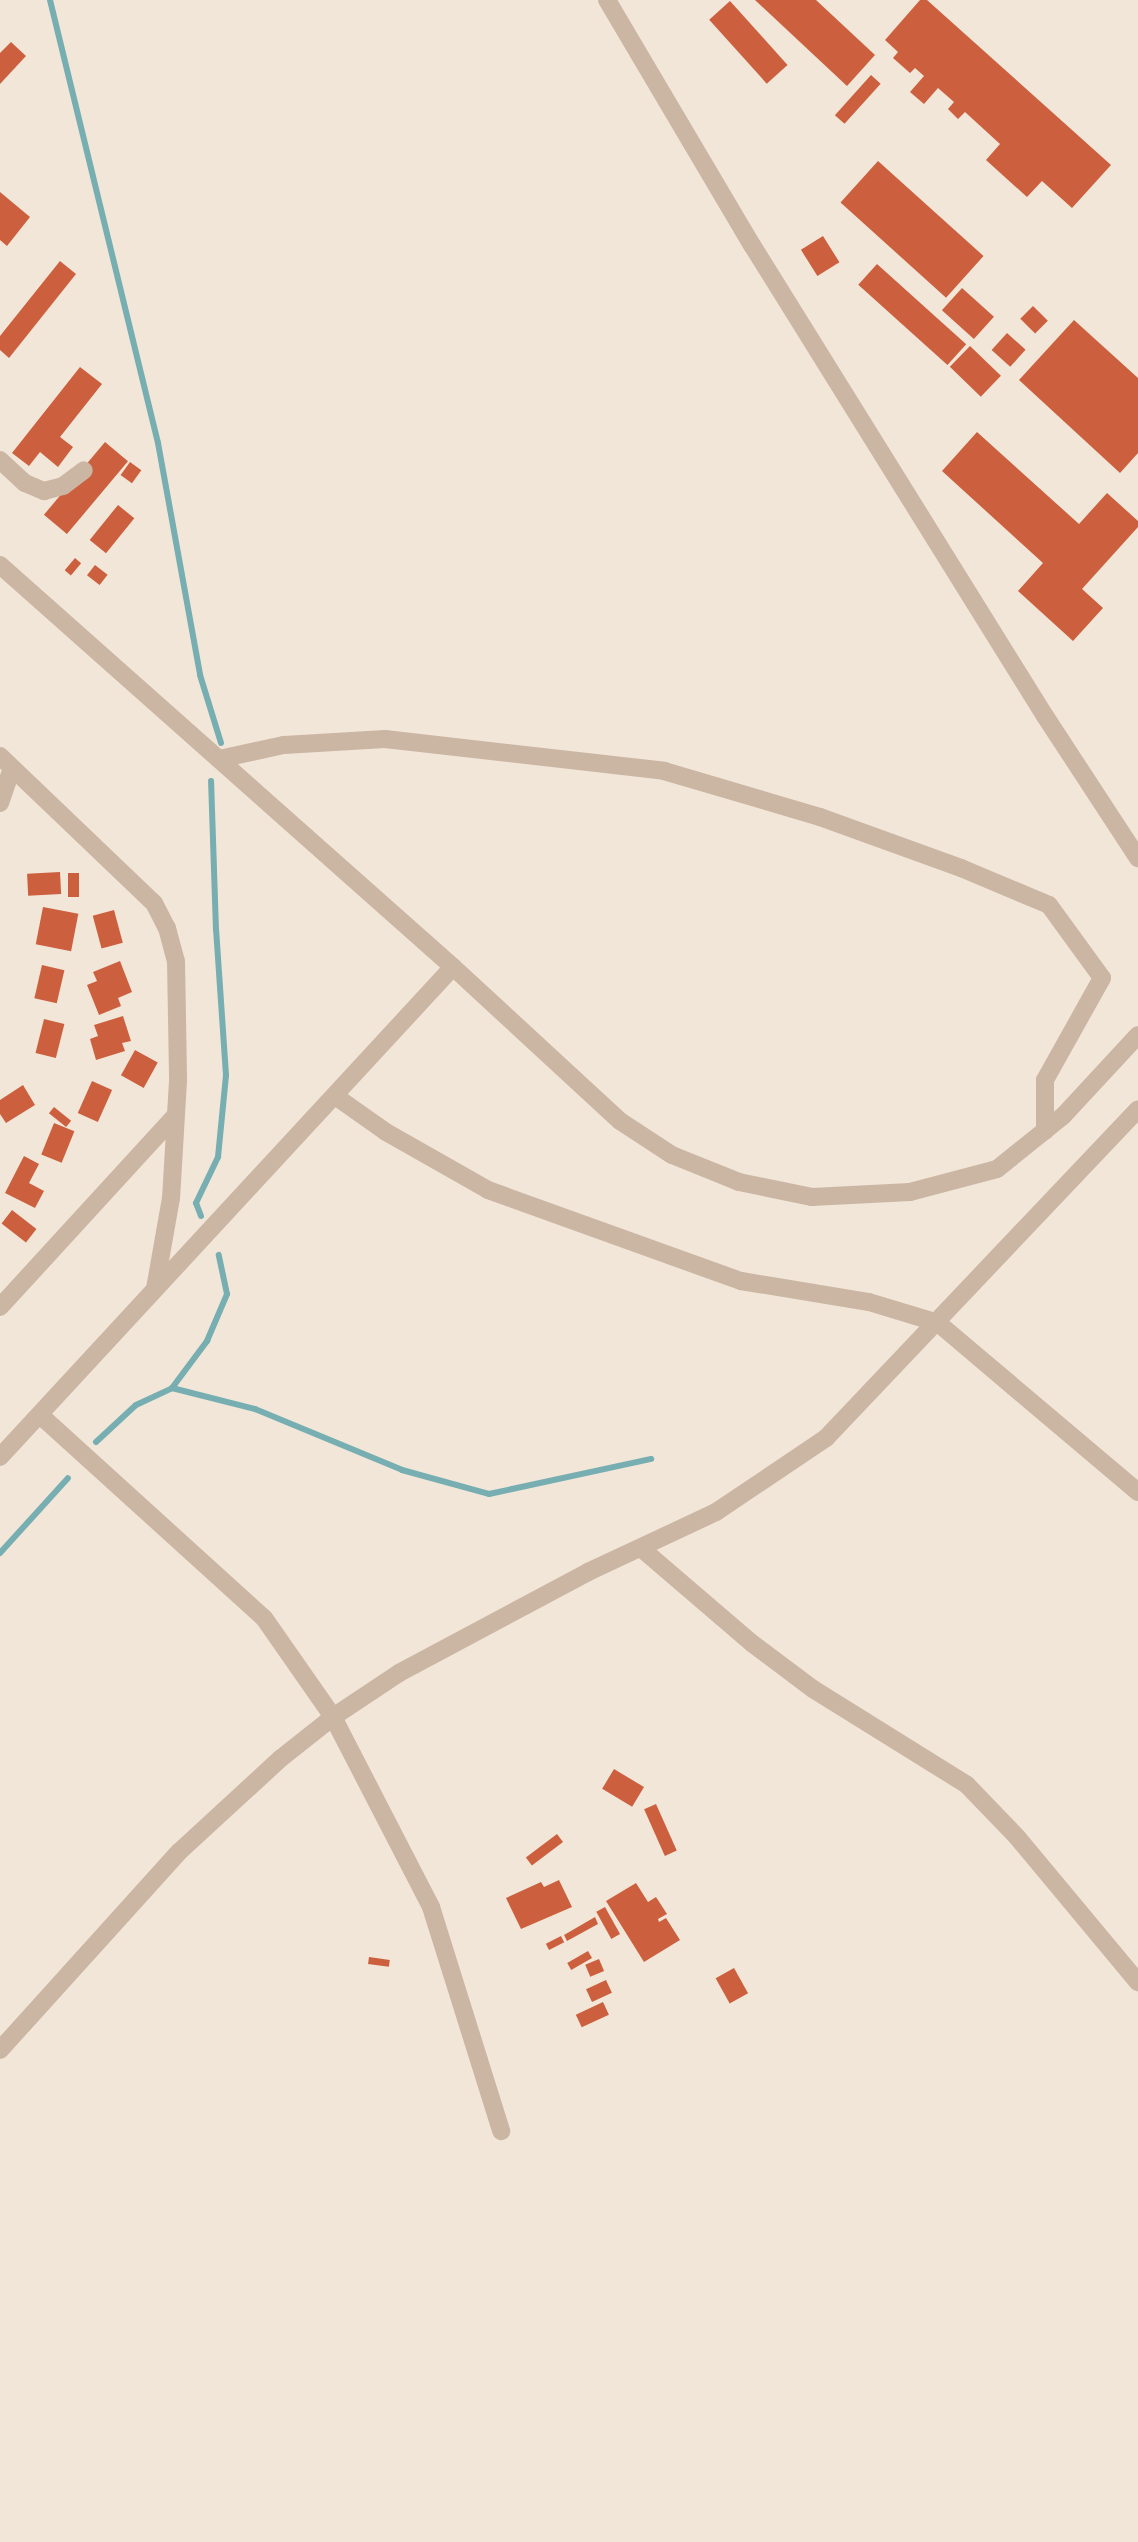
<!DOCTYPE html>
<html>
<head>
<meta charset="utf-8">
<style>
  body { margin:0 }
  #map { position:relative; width:1138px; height:2542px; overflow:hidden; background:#f2e6d9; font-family:Raleway,sans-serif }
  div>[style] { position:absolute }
  .stream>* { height:6px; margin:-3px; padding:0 3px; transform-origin:3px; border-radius:3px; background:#76aeb1 }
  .building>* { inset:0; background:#cc603e; transform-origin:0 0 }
  .minor>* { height:18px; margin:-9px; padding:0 9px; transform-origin:9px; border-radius:9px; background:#cbb6a4 }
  span { translate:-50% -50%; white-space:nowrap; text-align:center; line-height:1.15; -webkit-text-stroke:5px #faf0e5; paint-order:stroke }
</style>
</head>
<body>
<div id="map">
  <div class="stream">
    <div style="left:50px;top:0;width:456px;rotate:76.3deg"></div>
    <div style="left:158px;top:443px;width:236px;rotate:79.7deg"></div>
    <div style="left:200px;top:675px;width:71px;rotate:72.8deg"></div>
    <div style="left:201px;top:1216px;width:14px;rotate:-111deg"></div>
    <div style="left:196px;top:1203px;width:51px;rotate:-64.4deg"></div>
    <div style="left:218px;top:1157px;width:82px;rotate:-84.4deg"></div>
    <div style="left:226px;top:1075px;width:145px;rotate:-93.9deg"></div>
    <div style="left:216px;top:930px;width:149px;rotate:-91.9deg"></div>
    <div style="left:172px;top:1388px;width:59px;rotate:-53.3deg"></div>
    <div style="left:207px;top:1341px;width:51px;rotate:-66.9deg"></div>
    <div style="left:227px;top:1294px;width:40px;rotate:-102deg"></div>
    <div style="left:96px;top:1442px;width:54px;rotate:-42.8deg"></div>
    <div style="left:136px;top:1405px;width:40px;rotate:-25deg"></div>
    <div style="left:172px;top:1388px;width:86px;rotate:14.2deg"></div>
    <div style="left:255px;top:1409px;width:159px;rotate:22.5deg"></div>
    <div style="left:402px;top:1470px;width:90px;rotate:15.4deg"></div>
    <div style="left:489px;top:1494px;width:166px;rotate:-12.2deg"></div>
    <div style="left:0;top:1553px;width:101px;rotate:-47.8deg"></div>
  </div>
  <div class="building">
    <div style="clip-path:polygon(755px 0,816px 0,875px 55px,847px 86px)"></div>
    <div style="clip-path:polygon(920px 0,927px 0,1111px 165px,1072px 208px,1042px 181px,1027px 197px,986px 160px,1000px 144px,965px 112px,958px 119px,948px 109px,954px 102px,938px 88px,924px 104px,910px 92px,924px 76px,915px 68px,910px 73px,893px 58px,898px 52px,885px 40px)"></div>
    <div style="left:730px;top:1px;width:86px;height:28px;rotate:48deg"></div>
    <div style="clip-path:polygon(11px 42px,26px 56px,0 84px,0 53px)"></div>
    <div style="left:871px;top:75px;width:13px;height:54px;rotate:42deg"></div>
    <div style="left:878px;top:161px;width:142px;height:56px;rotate:42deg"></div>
    <div style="clip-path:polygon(0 192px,30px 217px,7px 246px,0 240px)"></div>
    <div style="left:823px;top:236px;width:31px;height:26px;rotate:58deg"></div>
    <div style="clip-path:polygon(60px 261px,76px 274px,9px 358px,0 350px,0 336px)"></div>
    <div style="left:877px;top:264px;width:120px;height:28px;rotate:42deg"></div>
    <div style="left:962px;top:288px;width:43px;height:30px;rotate:42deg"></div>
    <div style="left:1033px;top:306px;width:21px;height:18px;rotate:45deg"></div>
    <div style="clip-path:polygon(1074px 320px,1138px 378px,1138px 453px,1120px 473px,1019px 380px)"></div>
    <div style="left:1007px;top:333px;width:25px;height:23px;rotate:42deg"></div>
    <div style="left:970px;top:346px;width:43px;height:29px;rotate:44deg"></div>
    <div style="clip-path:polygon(80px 367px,102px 384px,60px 437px,73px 447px,58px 467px,40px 452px,29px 466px,12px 453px)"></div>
    <div style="clip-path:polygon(977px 432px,1079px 524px,1107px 493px,1138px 521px,1138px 527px,1082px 589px,1103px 608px,1073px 641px,1018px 591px,1043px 563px,942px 471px)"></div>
    <div style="left:105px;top:442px;width:30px;height:95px;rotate:40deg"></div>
    <div style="left:130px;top:462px;width:14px;height:16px;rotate:36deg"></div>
    <div style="left:118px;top:505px;width:21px;height:45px;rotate:39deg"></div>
    <div style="left:75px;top:558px;width:8px;height:16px;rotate:40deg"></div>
    <div style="left:95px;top:565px;width:16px;height:13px;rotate:38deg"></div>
    <div style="left:60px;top:872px;width:22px;height:33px;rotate:87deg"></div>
    <div style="left:68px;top:873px;width:11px;height:24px"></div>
    <div style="left:43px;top:907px;width:36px;height:38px;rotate:11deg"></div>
    <div style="left:114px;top:910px;width:34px;height:22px;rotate:75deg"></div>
    <div style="clip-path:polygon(120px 961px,132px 992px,118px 998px,121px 1006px,99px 1015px,87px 985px,97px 981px,93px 972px)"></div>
    <div style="left:42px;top:965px;width:23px;height:34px;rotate:13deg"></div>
    <div style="clip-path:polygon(123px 1016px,131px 1041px,122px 1043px,125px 1051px,96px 1060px,90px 1039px,98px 1036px,94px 1025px)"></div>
    <div style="left:44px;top:1019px;width:21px;height:35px;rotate:14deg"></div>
    <div style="left:135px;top:1050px;width:26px;height:29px;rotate:29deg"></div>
    <div style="left:92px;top:1081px;width:22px;height:35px;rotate:24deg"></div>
    <div style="clip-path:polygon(23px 1085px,35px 1105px,6px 1123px,0 1114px,0 1100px)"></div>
    <div style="left:54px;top:1107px;width:22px;height:8px;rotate:39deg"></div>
    <div style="left:54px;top:1123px;width:22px;height:34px;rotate:22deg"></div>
    <div style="clip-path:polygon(24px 1156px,39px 1164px,29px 1183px,44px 1191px,35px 1208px,5px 1193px)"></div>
    <div style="left:12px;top:1210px;width:31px;height:17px;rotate:38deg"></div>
    <div style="left:614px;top:1769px;width:35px;height:23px;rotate:31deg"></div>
    <div style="left:656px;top:1804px;width:51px;height:13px;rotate:66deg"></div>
    <div style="left:557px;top:1834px;width:10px;height:39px;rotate:53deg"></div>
    <div style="clip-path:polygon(559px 1880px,572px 1907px,521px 1929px,506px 1898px,541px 1882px,544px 1887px)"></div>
    <div style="clip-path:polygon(636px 1883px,648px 1902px,656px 1897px,667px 1914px,658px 1919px,659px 1922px,666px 1918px,680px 1940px,644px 1962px,606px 1901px)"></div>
    <div style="left:605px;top:1907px;width:31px;height:10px;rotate:61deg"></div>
    <div style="clip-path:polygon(595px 1917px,598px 1924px,567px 1941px,564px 1935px)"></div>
    <div style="left:561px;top:1936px;width:7px;height:17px;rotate:63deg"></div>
    <div style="left:588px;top:1951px;width:8px;height:24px;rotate:60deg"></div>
    <div style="left:369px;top:1957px;width:21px;height:7px;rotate:8deg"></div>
    <div style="left:599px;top:1959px;width:13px;height:15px;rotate:67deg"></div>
    <div style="left:734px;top:1968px;width:29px;height:21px;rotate:61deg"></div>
    <div style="left:606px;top:1980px;width:14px;height:22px;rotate:65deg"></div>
    <div style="left:603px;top:2002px;width:14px;height:30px;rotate:65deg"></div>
  </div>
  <div class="minor">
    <div style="left:607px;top:0;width:285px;rotate:59.4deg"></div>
    <div style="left:752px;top:245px;width:555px;rotate:58.12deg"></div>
    <div style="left:1045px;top:716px;width:170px;rotate:56.8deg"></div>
    <div style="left:0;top:460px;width:34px;rotate:43deg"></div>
    <div style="left:25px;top:483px;width:21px;rotate:23deg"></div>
    <div style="left:44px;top:491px;width:20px;rotate:-15deg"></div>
    <div style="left:63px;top:486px;width:26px;rotate:-37deg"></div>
    <div style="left:0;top:565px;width:606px;rotate:41.59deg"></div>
    <div style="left:453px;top:967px;width:227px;rotate:42.7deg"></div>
    <div style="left:620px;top:1121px;width:62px;rotate:33.2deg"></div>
    <div style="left:672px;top:1155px;width:72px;rotate:21.9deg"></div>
    <div style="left:739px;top:1182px;width:75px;rotate:11.6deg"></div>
    <div style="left:812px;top:1197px;width:98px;rotate:-2.9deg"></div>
    <div style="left:910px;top:1192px;width:90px;rotate:-14.8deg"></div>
    <div style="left:997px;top:1169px;width:85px;rotate:-38.8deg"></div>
    <div style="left:1063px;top:1116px;width:110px;rotate:-47.2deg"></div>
    <div style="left:0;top:756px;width:213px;rotate:43.7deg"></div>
    <div style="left:154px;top:903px;width:28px;rotate:63deg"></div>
    <div style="left:167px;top:928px;width:34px;rotate:75deg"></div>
    <div style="left:176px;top:961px;width:120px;rotate:89deg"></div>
    <div style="left:178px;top:1081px;width:117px;rotate:93.4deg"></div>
    <div style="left:171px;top:1198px;width:92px;rotate:100deg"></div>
    <div style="left:219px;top:759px;width:66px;rotate:-12.2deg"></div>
    <div style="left:284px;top:745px;width:101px;rotate:-3.4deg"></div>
    <div style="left:385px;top:739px;width:281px;rotate:6.5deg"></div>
    <div style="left:664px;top:771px;width:163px;rotate:16.4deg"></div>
    <div style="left:820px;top:817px;width:150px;rotate:19.9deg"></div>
    <div style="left:961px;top:868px;width:95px;rotate:22.8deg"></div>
    <div style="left:1049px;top:905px;width:90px;rotate:54deg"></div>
    <div style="left:1102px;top:978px;width:117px;rotate:119.2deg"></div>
    <div style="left:1045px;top:1080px;width:51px;rotate:90deg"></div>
    <div style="left:0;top:803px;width:37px;rotate:-71deg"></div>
    <div style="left:335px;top:1096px;width:62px;rotate:35.2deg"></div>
    <div style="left:386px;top:1132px;width:117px;rotate:29.6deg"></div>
    <div style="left:488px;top:1190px;width:269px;rotate:19.8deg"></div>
    <div style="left:741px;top:1281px;width:130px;rotate:9.3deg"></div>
    <div style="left:869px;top:1302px;width:72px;rotate:16.9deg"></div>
    <div style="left:938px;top:1323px;width:262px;rotate:40.2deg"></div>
    <div style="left:0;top:1307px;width:258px;rotate:-47.5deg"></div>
    <div style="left:40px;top:1415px;width:302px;rotate:42.2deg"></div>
    <div style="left:264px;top:1618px;width:121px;rotate:55.1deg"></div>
    <div style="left:333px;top:1717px;width:214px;rotate:62.7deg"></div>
    <div style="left:431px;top:1907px;width:235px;rotate:72.6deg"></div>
    <div style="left:0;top:1457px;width:667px;rotate:-47.25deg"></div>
    <div style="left:642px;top:1549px;width:146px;rotate:40.6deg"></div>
    <div style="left:753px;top:1644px;width:75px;rotate:36.9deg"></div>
    <div style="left:813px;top:1689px;width:181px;rotate:31.9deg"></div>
    <div style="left:967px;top:1785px;width:72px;rotate:46.1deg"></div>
    <div style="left:1017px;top:1837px;width:189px;rotate:50.2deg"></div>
    <div style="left:0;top:2050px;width:268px;rotate:-47.9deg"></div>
    <div style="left:180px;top:1851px;width:136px;rotate:-42.6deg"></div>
    <div style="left:280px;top:1759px;width:68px;rotate:-38.4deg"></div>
    <div style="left:333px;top:1717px;width:79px;rotate:-33.7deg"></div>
    <div style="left:399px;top:1673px;width:214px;rotate:-28.1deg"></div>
    <div style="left:588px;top:1572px;width:141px;rotate:-25.1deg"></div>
    <div style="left:716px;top:1512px;width:133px;rotate:-33.9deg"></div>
    <div style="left:826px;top:1438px;width:453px;rotate:-46.5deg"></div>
  </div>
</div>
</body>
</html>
